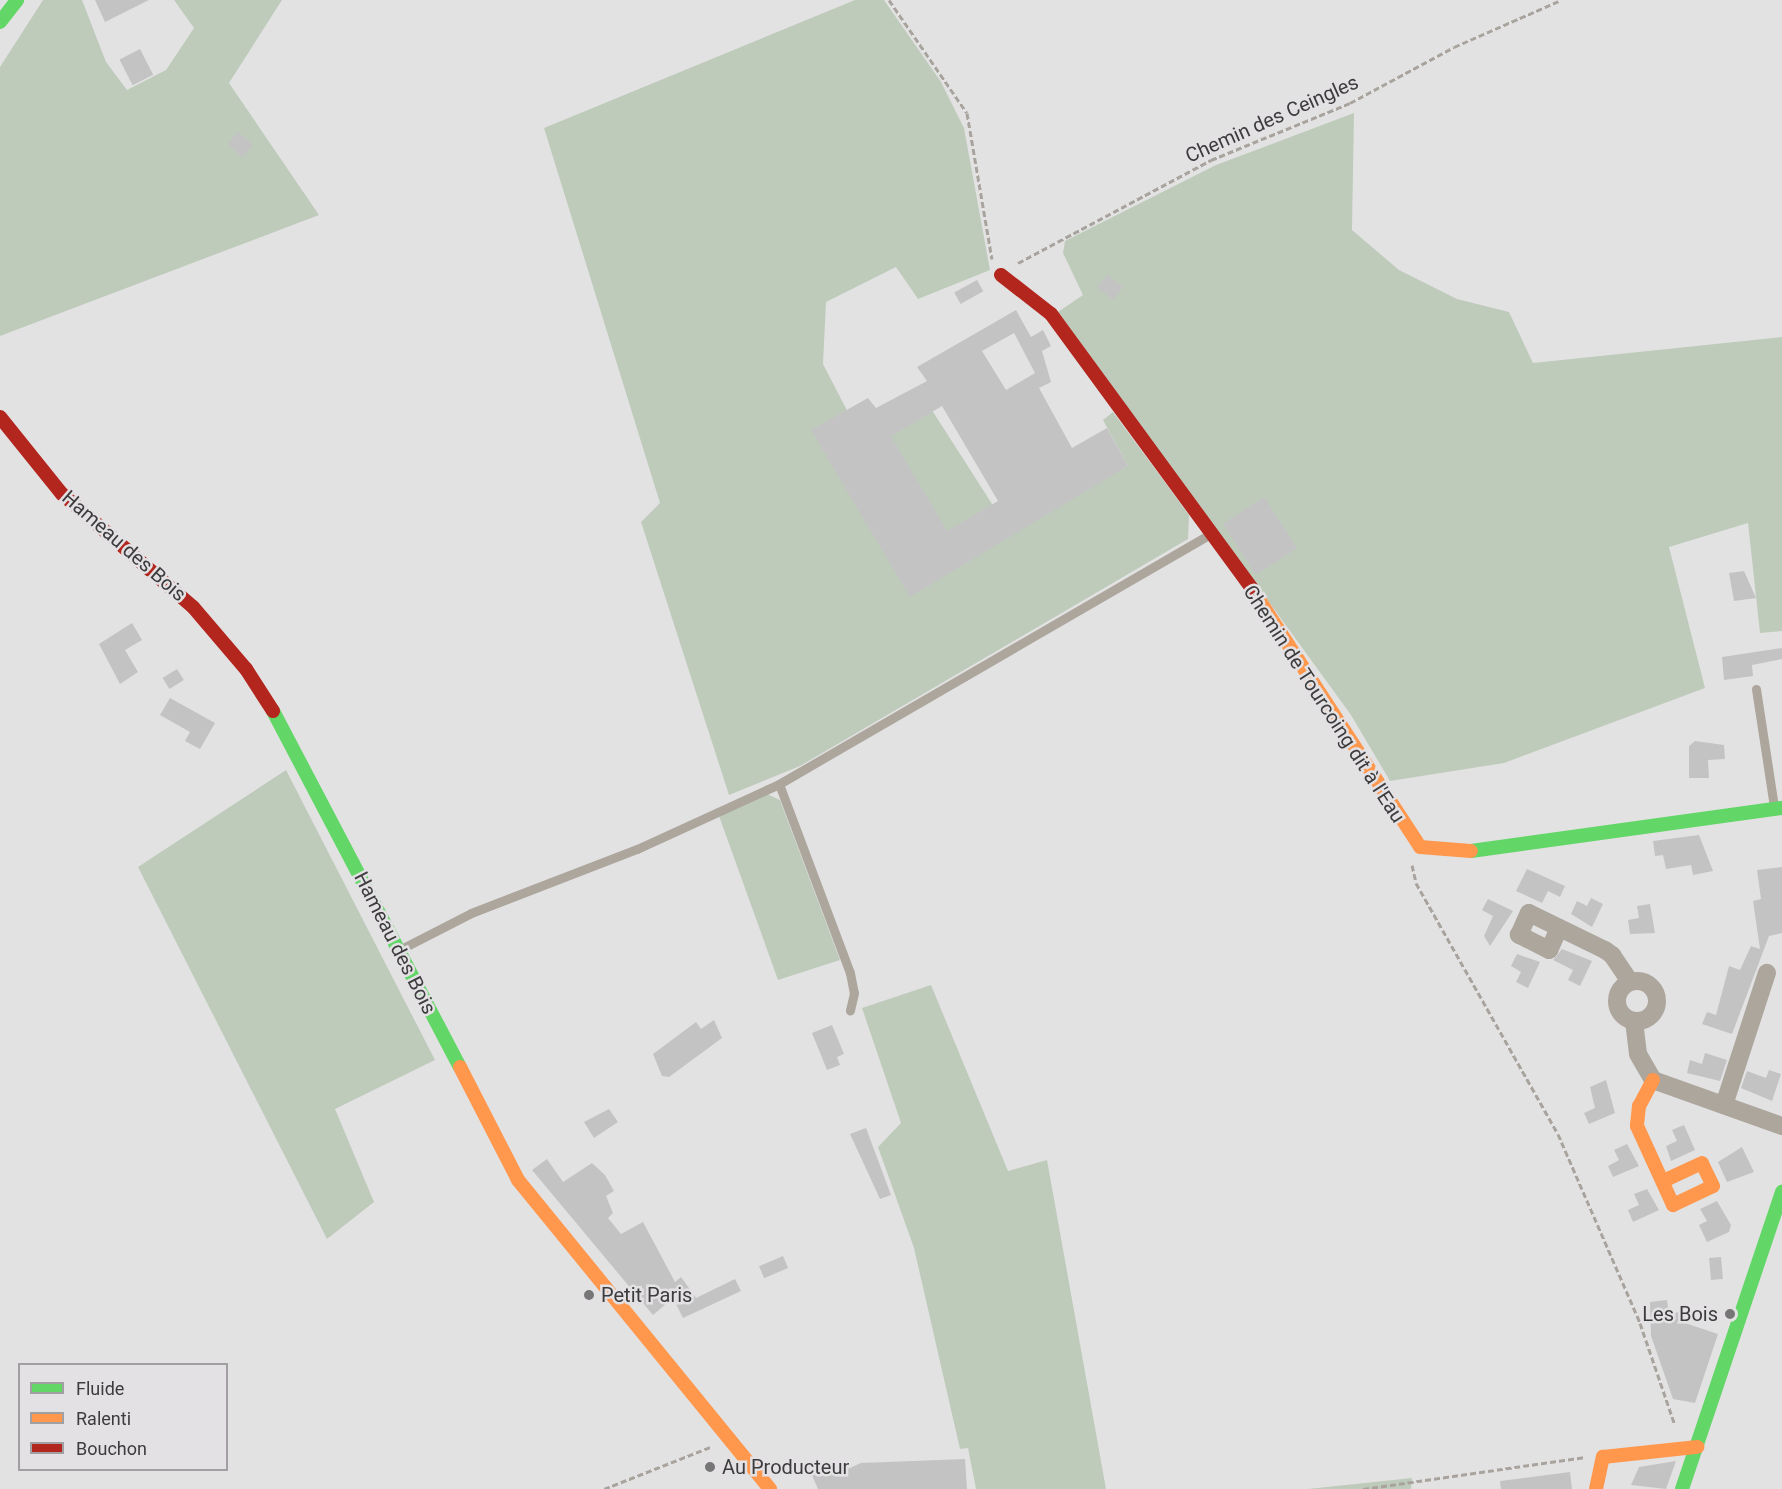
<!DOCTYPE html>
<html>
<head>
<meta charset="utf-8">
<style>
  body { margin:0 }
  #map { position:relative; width:1782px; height:1489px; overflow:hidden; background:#e3e2e3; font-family:Roboto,sans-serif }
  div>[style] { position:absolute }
  .green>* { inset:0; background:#becbbb }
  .building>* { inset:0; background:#c4c3c4; transform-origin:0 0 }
  .path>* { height:3px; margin-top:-1.5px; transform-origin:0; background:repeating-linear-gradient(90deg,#a8a49d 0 6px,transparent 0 9px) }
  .lane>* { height:9px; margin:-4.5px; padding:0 4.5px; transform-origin:4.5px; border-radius:4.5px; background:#aca69d }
  .street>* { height:18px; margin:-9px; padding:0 9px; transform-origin:9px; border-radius:9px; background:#aca69d }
  .street>.ring { margin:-9px; padding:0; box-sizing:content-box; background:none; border:18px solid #aca69d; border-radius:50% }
  .fast>* { height:14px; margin:-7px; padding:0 7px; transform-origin:7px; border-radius:7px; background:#63d668 }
  .slow>* { height:14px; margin:-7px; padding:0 7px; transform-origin:7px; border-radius:7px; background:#ff974d }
  .jam>* { height:14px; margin:-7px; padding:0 7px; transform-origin:7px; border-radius:7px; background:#b3261e }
  .dots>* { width:16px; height:16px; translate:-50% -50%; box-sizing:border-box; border:3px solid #e3e1e4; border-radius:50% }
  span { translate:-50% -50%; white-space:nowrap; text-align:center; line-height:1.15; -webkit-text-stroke:5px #e3e1e4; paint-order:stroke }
  .street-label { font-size:20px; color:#3d3c3d }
  .poi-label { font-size:20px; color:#3d3c3d }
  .left { translate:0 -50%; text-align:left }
  .right { translate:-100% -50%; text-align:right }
  .legend { position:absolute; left:18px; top:1363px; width:210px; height:108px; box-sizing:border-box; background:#e3e1e4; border:2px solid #a19fa1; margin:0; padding:8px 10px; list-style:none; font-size:18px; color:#3d3c3d }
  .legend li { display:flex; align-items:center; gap:12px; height:30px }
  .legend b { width:30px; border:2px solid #a19fa1 }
</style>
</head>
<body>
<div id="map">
  <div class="green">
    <div style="clip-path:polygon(43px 0,82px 0,106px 62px,127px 90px,166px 70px,194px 28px,174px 0,282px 0,229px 83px,319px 215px,0 336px,0 67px)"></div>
    <div style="clip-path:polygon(855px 0,884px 0,941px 82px,964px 128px,990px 270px,918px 299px,896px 267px,826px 302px,823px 364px,854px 424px,921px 393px,1010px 532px,1128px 466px,1103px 420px,1113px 412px,1189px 515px,1188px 539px,800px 766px,729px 795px,641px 522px,660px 503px,544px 128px)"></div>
    <div style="clip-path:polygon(1354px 113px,1352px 230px,1399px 270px,1457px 299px,1509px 312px,1533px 363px,1782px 337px,1782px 631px,1760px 633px,1748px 523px,1669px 547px,1705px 688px,1504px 763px,1390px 781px,1351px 715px,1058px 312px,1083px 295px,1063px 253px,1065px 241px,1216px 165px)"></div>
    <div style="clip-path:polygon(286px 770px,435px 1060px,335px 1109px,374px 1202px,327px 1239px,138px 867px)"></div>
    <div style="clip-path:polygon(767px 794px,780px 800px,840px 960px,778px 980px,719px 816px)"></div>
    <div style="clip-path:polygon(931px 985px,1008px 1171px,1047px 1160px,1106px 1489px,976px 1489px,968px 1448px,960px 1449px,914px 1248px,878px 1147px,901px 1123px,862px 1008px)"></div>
    <div style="clip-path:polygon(1412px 1478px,1411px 1489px,1308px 1489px)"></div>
  </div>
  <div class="building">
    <div style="clip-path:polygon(95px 0,149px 0,105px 22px)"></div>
    <div style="left:140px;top:49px;width:29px;height:23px;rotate:63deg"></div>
    <div style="left:238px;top:132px;width:20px;height:16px;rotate:41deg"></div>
    <div style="left:1107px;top:275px;width:20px;height:16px;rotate:37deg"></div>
    <div style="left:977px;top:280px;width:13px;height:26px;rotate:61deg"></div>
    <div style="clip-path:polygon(evenodd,1016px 310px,1031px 337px,1043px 330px,1051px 346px,1042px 351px,1051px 382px,1039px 388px,1072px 448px,1107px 428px,1128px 466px,910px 597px,811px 430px,868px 398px,876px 408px,927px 381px,917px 367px,1016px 310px,1014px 333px,1035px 373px,1006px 390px,982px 351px,1014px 333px,1016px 310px,942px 406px,998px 501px,947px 531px,891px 436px,942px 406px)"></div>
    <div style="left:1264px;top:497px;width:61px;height:49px;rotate:57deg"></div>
    <div style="clip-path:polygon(1744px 571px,1756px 598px,1734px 601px,1729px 573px)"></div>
    <div style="clip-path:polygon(132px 623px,142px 640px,125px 650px,138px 672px,120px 684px,99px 644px)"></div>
    <div style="clip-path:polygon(1782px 648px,1782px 659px,1752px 665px,1753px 676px,1724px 680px,1722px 657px)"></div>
    <div style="left:177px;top:669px;width:13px;height:17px;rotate:58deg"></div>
    <div style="clip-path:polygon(170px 698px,215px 723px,200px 749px,185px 741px,190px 732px,160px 715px)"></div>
    <div style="clip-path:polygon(1695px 741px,1724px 745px,1725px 759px,1708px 760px,1709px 778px,1689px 778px,1689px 746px)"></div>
    <div style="clip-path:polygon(1699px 835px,1713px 871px,1693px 875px,1691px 865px,1666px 869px,1663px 855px,1655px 856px,1653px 841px)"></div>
    <div style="clip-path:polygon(1782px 867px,1782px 933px,1769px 936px,1732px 1034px,1702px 1024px,1707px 1012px,1716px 1015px,1729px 966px,1740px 970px,1751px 946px,1760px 949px,1753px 901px,1761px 899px,1757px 870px)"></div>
    <div style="clip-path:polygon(1527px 869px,1565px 886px,1560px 897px,1548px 891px,1542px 903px,1516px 891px,1522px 879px,1533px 884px,1522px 879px)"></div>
    <div style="clip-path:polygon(1591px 898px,1603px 904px,1592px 927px,1571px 914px,1577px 901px,1587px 906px)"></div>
    <div style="clip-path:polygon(1488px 899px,1513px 911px,1490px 946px,1484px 936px,1493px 916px,1482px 910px)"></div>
    <div style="clip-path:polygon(1650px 904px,1655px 933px,1630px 934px,1628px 920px,1639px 918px,1637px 906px)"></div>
    <div style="clip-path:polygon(1562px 949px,1592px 961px,1580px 986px,1568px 980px,1573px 970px,1553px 960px)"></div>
    <div style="clip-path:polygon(1517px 954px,1540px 962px,1528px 988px,1516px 982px,1521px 972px,1511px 966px)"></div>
    <div style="clip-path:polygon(714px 1020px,722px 1038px,669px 1077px,662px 1076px,653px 1054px,696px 1022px,701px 1029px)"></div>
    <div style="clip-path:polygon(832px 1025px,844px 1054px,837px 1057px,840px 1065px,827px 1070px,812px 1033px)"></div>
    <div style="clip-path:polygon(1705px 1053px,1727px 1060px,1720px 1081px,1687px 1073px,1690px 1060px,1702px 1064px)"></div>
    <div style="clip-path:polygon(1769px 1070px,1781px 1074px,1772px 1101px,1741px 1088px,1747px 1071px,1766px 1078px)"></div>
    <div style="clip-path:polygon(1606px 1080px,1615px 1113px,1589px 1124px,1584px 1113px,1595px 1108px,1590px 1087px)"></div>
    <div style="clip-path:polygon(609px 1109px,618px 1122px,594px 1138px,584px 1122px)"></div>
    <div style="clip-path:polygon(1684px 1125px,1695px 1150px,1671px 1161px,1666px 1146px,1677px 1141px,1672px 1130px)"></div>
    <div style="clip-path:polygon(866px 1128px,891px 1195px,880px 1199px,850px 1134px)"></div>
    <div style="clip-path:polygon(1627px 1144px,1639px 1166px,1613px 1177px,1608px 1166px,1619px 1160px,1614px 1150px)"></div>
    <div style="clip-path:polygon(1742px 1147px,1754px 1172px,1727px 1182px,1718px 1162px)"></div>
    <div style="clip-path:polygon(547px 1159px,563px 1182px,592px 1163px,605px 1175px,614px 1191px,606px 1196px,613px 1213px,608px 1218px,621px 1234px,643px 1222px,675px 1282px,681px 1277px,696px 1298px,735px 1279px,741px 1291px,683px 1318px,673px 1298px,653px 1315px,532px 1170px)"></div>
    <div style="clip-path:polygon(1647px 1189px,1659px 1210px,1633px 1222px,1628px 1210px,1639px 1205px,1634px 1194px)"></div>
    <div style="clip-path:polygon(1717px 1201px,1731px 1225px,1729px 1232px,1707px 1242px,1699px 1225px,1707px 1221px,1700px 1209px)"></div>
    <div style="left:783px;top:1256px;width:13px;height:26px;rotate:67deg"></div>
    <div style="left:1721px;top:1257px;width:22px;height:12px;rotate:85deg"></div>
    <div style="clip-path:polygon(1667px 1300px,1669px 1314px,1684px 1311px,1685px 1323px,1718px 1334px,1695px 1403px,1673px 1399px,1651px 1336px,1650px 1302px)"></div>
    <div style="clip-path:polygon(965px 1459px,967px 1489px,818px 1489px,806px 1462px,841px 1462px,841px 1472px,861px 1463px)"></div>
    <div style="clip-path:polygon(1676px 1461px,1666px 1489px,1631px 1485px,1639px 1467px)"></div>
    <div style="clip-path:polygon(1570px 1472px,1572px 1489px,1501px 1489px,1500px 1481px)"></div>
  </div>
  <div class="path">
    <div style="left:889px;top:0;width:137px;rotate:55.4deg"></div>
    <div style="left:967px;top:113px;width:148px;rotate:80.3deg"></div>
    <div style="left:1018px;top:263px;width:219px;rotate:-28.1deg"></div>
    <div style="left:1211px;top:160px;width:150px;rotate:-22.3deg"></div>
    <div style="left:1350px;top:103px;width:118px;rotate:-28.3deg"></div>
    <div style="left:1454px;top:47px;width:117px;rotate:-23.7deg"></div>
    <div style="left:1412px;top:865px;width:18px;rotate:77deg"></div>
    <div style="left:1416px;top:883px;width:288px;rotate:60.5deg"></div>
    <div style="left:1558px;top:1134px;width:206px;rotate:66.5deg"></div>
    <div style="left:1640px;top:1323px;width:108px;rotate:71.1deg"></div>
    <div style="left:604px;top:1489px;width:114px;rotate:-21.6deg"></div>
    <div style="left:1363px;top:1489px;width:223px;rotate:-8.2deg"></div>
  </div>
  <div class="lane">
    <div style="left:1756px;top:689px;width:118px;rotate:81.3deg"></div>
    <div style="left:779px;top:784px;width:202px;rotate:69.4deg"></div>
    <div style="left:850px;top:973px;width:20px;rotate:79deg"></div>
    <div style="left:854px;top:993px;width:18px;rotate:103deg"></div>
    <div style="left:401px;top:949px;width:79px;rotate:-27.2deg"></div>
    <div style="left:471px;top:913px;width:178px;rotate:-21.1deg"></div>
    <div style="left:637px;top:849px;width:156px;rotate:-24.6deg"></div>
    <div style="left:779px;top:784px;width:497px;rotate:-30.1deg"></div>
  </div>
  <div class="street">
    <div style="left:1559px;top:928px;width:24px;rotate:114deg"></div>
    <div style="left:1549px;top:950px;width:34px;rotate:-153deg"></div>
    <div style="left:1519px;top:935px;width:24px;rotate:-66deg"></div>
    <div style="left:1529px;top:913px;width:85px;rotate:26deg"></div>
    <div style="left:1605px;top:950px;width:9px;rotate:36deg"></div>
    <div style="left:1612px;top:955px;width:32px;rotate:56deg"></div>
    <div class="ring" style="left:1617px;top:981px;width:22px;height:22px"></div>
    <div style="left:1634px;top:1021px;width:33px;rotate:83deg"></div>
    <div style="left:1638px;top:1054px;width:30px;rotate:60deg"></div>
    <div style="left:1653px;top:1080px;width:137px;rotate:19.6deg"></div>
    <div style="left:1724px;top:1105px;width:139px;rotate:-72deg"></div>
  </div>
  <div class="fast">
    <div style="left:0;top:22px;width:28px;rotate:-52deg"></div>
    <div style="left:273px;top:711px;width:402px;rotate:62.3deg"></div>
    <div style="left:1471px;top:851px;width:314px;rotate:-7.9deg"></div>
    <div style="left:1682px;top:1489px;width:314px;rotate:-71.4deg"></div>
  </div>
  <div class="slow">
    <div style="left:1252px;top:589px;width:308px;rotate:56.9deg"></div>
    <div style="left:1420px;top:847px;width:51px;rotate:4.5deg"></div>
    <div style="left:460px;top:1067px;width:127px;rotate:62.8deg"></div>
    <div style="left:518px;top:1180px;width:399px;rotate:50.8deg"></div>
    <div style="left:1653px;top:1080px;width:30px;rotate:118deg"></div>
    <div style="left:1639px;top:1106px;width:20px;rotate:96deg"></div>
    <div style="left:1637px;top:1126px;width:87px;rotate:65.5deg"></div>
    <div style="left:1673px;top:1205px;width:44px;rotate:-25.4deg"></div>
    <div style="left:1713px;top:1186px;width:25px;rotate:-116deg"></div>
    <div style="left:1702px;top:1163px;width:43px;rotate:155.2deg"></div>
    <div style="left:1596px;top:1489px;width:33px;rotate:-78deg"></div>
    <div style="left:1603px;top:1457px;width:95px;rotate:-6.1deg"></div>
  </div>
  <div class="jam">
    <div style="left:1001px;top:275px;width:63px;rotate:38deg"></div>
    <div style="left:1051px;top:314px;width:341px;rotate:53.8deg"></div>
    <div style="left:0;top:417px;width:99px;rotate:51.2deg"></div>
    <div style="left:62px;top:494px;width:173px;rotate:40.8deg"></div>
    <div style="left:193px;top:607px;width:82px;rotate:49.5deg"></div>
    <div style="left:246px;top:669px;width:50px;rotate:57.3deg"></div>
  </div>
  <div class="dots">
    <div style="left:589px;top:1295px;background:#777677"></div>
    <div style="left:1730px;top:1314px;background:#777677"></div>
    <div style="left:710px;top:1467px;background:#777677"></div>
  </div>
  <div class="street-label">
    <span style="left:1272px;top:119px;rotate:-24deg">Chemin des Ceingles</span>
    <span style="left:124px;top:546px;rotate:41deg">Hameau des Bois</span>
    <span style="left:1324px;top:704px;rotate:57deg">Chemin de Tourcoing dit à l'Eau</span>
    <span style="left:395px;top:943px;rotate:63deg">Hameau des Bois</span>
  </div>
  <div class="poi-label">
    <span class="left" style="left:601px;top:1295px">Petit Paris</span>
    <span class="right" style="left:1718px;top:1314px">Les Bois</span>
    <span class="left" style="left:722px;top:1467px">Au Producteur</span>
  </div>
  <ul class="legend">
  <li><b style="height:8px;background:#63d668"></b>Fluide</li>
  <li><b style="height:8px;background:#ff974d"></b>Ralenti</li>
  <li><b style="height:8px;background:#b3261e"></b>Bouchon</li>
  </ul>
</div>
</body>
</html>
